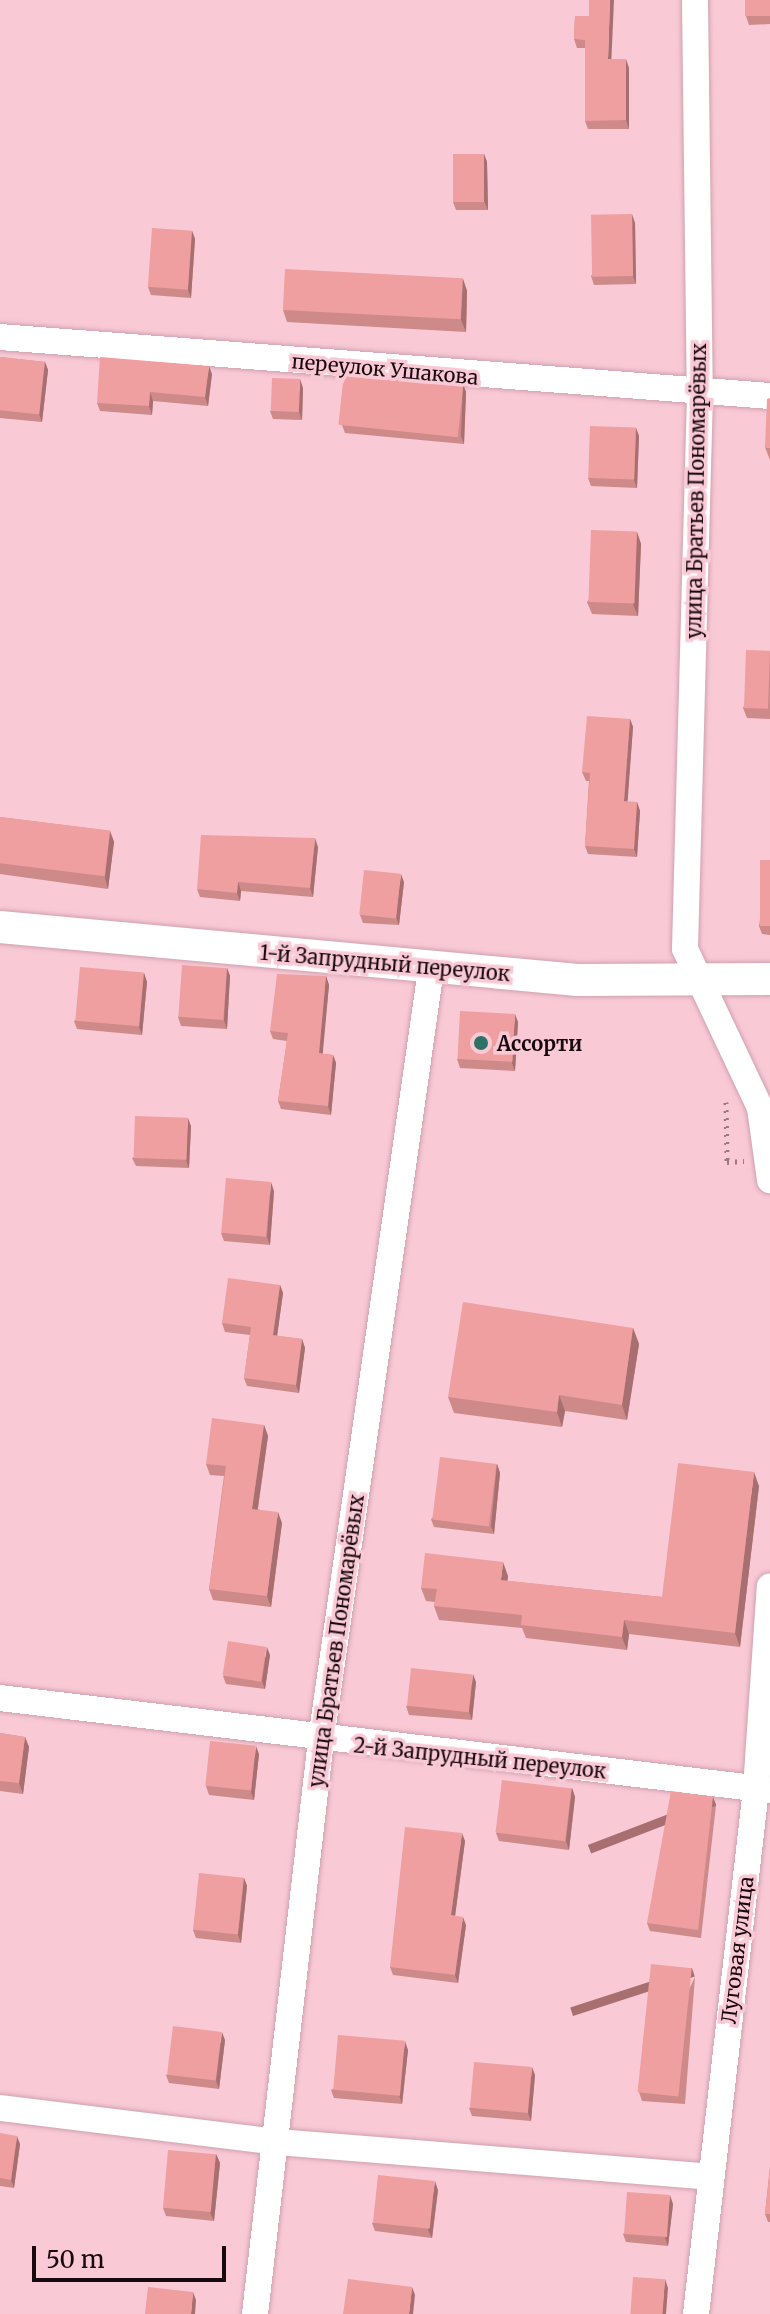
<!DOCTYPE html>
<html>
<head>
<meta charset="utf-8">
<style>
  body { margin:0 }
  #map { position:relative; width:770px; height:2314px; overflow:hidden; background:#f9c9d6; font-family:Merriweather,serif }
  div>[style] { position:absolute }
  .path>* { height:5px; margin-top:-2.5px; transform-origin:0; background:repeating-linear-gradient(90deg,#9a7881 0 2px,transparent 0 8px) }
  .roads { filter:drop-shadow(0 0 2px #d0a1ae) drop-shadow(0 0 2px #d0a1ae) }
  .minor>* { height:26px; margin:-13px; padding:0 13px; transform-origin:13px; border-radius:13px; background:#fff }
  .tertiary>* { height:32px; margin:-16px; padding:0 16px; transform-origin:16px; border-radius:16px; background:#fff }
  .wall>* { inset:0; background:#ce8989 }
  .shaded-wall>* { inset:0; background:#a76f6f; transform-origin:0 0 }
  .building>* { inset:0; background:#ef9f9f; transform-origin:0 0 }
  .dots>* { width:22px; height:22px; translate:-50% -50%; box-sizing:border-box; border:4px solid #f9c9d6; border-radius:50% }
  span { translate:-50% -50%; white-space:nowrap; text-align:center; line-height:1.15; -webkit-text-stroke:7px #f9c9d6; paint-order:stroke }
  .street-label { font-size:20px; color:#18090e }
  .poi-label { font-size:20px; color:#18090e; font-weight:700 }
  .left { translate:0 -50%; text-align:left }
  .scale { position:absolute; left:32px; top:2246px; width:194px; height:36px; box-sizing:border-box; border:4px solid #18090e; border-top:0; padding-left:10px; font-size:24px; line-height:28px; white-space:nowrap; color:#18090e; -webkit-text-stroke:6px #f9c9d6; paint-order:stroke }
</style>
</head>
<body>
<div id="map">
  <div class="path">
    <div style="left:726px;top:1102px;width:60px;rotate:89deg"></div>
    <div style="left:727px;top:1162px;width:17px;rotate:-3deg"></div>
  </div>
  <div class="roads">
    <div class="minor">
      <div style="left:695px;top:0;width:394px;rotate:89.3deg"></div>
      <div style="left:700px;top:394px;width:555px;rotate:91.55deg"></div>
      <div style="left:685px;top:949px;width:176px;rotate:64.7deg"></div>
      <div style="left:760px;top:1108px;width:73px;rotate:82.1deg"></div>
      <div style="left:0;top:337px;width:772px;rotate:4.38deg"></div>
      <div style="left:0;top:1698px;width:775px;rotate:6.81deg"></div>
      <div style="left:0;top:2108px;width:280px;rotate:7deg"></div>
      <div style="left:278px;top:2142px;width:433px;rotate:4.6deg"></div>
      <div style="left:255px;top:2314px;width:578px;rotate:-83.44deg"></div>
      <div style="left:321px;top:1740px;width:779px;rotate:-81.88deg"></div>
      <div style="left:696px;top:2314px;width:528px;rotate:-83.48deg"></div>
      <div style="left:756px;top:1789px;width:203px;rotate:-86.1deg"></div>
    </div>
    <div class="tertiary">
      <div style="left:0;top:927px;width:580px;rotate:5.24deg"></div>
      <div style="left:578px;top:980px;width:192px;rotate:-0.3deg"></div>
    </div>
  </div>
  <div class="wall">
    <div style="clip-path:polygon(770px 0,770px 24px,749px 25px,746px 16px)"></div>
    <div style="clip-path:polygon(575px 16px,611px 59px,629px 68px,629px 129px,588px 129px,585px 121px,585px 48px,577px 48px,574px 39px)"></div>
    <div style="clip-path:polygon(484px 154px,487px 162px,488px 210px,456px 210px,453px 202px)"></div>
    <div style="clip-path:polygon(635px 223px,636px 284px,594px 285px,591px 276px)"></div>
    <div style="clip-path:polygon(192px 231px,195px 239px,191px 298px,151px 295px,148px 287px)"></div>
    <div style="clip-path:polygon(463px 279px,467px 291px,466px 332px,287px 322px,283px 310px)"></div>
    <div style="clip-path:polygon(0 357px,45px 362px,48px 370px,42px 422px,0 418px)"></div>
    <div style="clip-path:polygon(212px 374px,208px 406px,153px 401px,152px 415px,100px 411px,97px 403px)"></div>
    <div style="clip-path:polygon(463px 384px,466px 392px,464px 444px,345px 433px,342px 425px)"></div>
    <div style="clip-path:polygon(303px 388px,302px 420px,273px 419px,270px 411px)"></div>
    <div style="clip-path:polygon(636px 428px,639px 436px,637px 488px,591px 486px,588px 478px)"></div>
    <div style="clip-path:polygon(765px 447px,770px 448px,770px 460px)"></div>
    <div style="clip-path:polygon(637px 532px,641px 544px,638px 616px,592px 614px,587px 602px)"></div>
    <div style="clip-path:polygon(770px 651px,770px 719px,747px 718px,743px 708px)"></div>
    <div style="clip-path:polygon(630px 719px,633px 727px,627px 802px,637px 802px,640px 811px,637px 857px,588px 854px,585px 846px,589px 781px,586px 781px,582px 772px)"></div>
    <div style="clip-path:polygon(0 817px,110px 831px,114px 842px,108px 889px,0 874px)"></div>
    <div style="clip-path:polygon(318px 847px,313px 897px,241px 891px,240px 901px,200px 897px,197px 889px)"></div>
    <div style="clip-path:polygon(770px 860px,770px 935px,762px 934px,759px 926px)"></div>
    <div style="clip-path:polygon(404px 882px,399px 925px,363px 923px,360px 915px)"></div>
    <div style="clip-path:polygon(227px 968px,230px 976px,227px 1029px,181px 1026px,178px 1017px)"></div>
    <div style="clip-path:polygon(144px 973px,147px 982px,142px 1035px,77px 1029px,74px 1021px)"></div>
    <div style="clip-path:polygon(326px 976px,329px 985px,322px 1054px,333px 1055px,336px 1063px,331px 1115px,281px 1109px,278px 1101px,287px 1041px,273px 1039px,270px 1031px)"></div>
    <div style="clip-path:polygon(518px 1022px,515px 1071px,460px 1068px,457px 1059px)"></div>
    <div style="clip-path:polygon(191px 1126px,189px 1168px,136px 1166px,132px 1158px)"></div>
    <div style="clip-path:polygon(274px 1191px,270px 1245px,224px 1241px,221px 1233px)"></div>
    <div style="clip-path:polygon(280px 1285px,283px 1293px,277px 1336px,302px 1339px,305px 1348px,299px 1393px,247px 1386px,244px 1378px,250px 1335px,225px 1332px,222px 1323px)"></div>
    <div style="clip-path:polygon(633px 1328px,639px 1344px,627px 1420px,565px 1411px,562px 1427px,454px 1413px,448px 1397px)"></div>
    <div style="clip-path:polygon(264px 1425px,268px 1436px,258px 1509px,282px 1523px,271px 1607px,213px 1600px,209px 1589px,224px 1476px,210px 1475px,206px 1464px)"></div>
    <div style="clip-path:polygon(497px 1464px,500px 1473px,494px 1534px,434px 1527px,431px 1519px)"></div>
    <div style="clip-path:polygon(759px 1486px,740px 1647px,629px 1634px,627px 1650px,526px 1638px,522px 1628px,439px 1620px,434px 1606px,435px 1602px,426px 1601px,421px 1588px,508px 1576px,507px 1581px,662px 1597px)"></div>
    <div style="clip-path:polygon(270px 1655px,265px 1689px,226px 1684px,223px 1676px)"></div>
    <div style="clip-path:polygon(476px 1682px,472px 1720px,409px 1715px,406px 1706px)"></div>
    <div style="clip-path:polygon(0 1733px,25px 1737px,29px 1747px,23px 1794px,0 1791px)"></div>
    <div style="clip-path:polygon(259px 1754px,254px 1800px,209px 1795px,206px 1786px)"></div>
    <div style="clip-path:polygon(572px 1788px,575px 1797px,569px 1850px,499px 1841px,496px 1833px)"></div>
    <div style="clip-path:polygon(713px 1797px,716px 1805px,701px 1938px,650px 1931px,647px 1923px)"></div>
    <div style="clip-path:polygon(465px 1841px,455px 1916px,466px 1925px,458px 1983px,393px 1975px,390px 1967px)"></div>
    <div style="clip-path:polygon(244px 1878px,247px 1886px,241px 1943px,196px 1938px,193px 1930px)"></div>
    <div style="clip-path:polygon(695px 1977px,685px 2104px,642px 2101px,639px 2092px)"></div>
    <div style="clip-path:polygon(225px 2040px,219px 2089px,169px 2083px,166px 2075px)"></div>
    <div style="clip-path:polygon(408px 2050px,402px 2104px,334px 2098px,331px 2090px)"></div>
    <div style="clip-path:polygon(535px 2075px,531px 2121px,472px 2116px,469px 2108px)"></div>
    <div style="clip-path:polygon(0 2133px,20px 2144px,14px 2188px,0 2186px)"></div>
    <div style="clip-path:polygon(216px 2154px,220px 2163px,214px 2221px,166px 2216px,163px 2208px)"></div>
    <div style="clip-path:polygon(770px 2167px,770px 2222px,768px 2222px,765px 2214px)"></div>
    <div style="clip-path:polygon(438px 2190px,432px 2238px,375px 2231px,372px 2223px)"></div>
    <div style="clip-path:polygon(673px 2204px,668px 2246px,626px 2242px,623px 2234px)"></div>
  </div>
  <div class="shaded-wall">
    <div style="clip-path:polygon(610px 0,614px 0,611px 68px,608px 59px)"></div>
    <div style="clip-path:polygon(626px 59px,629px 68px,629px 129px,626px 120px)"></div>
    <div style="clip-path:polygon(484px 154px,487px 162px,488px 210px,484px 201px)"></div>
    <div style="clip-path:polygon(632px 214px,635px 223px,636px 284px,633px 276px)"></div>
    <div style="clip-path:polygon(192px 231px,195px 239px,191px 298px,188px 290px)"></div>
    <div style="clip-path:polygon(463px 279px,467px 291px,466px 332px,461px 320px)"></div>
    <div style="clip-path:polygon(45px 362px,48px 370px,42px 422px,39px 414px)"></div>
    <div style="clip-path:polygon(209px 366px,212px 374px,208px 406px,205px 397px)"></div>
    <div style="clip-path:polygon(300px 379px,303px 388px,302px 420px,299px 412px)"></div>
    <div style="clip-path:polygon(463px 384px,466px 392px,464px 444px,461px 436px)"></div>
    <div style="clip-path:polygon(150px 392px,153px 401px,152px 415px,149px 406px)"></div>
    <div style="clip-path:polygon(636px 428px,639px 436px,637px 488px,634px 480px)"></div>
    <div style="clip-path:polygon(637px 532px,641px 544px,638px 616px,633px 604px)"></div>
    <div style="clip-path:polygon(630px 719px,633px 727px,627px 810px,624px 801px)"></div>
    <div style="clip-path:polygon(637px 802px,640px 811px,637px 857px,634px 849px)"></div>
    <div style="clip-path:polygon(110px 831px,114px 842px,108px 889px,105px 878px)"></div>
    <div style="clip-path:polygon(315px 838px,318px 847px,313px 897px,310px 888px)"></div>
    <div style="clip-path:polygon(401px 874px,404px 882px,399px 925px,396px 917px)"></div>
    <div style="clip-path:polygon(238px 882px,241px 891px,240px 901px,237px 893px)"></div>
    <div style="clip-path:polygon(227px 968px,230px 976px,227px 1029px,224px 1020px)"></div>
    <div style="clip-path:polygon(144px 973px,147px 982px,142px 1035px,139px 1027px)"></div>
    <div style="clip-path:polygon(326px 976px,329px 985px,322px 1062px,319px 1053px)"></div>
    <div style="clip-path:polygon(515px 1014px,518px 1022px,515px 1071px,512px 1063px)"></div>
    <div style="clip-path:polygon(333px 1055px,336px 1063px,331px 1115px,328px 1106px)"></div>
    <div style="clip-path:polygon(188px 1118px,191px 1126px,189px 1168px,186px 1160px)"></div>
    <div style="clip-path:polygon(271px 1182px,274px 1191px,270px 1245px,267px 1237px)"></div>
    <div style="clip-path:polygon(280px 1285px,283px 1293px,276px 1344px,273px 1335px)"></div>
    <div style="clip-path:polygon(633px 1328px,639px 1344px,627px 1420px,622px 1405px)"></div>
    <div style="clip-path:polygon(302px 1339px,305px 1348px,299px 1393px,296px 1385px)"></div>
    <div style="clip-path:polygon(559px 1395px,565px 1411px,562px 1427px,557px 1412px)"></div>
    <div style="clip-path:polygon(264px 1425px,268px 1436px,256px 1520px,252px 1509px)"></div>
    <div style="clip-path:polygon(497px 1464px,500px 1473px,494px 1534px,491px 1526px)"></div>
    <div style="clip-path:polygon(754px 1472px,759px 1486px,740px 1647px,735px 1633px)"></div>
    <div style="clip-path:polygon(278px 1512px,282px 1523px,271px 1607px,267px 1596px)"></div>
    <div style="clip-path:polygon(503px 1562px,508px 1576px,506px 1594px,501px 1580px)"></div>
    <div style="clip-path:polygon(624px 1620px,629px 1634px,627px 1650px,622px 1637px)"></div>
    <div style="clip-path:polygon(267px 1647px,270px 1655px,265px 1689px,262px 1681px)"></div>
    <div style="clip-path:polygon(473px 1674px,476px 1682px,472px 1720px,469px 1712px)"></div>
    <div style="clip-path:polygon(25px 1737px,29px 1747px,23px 1794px,19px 1783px)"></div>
    <div style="clip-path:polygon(256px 1746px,259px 1754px,254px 1800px,251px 1792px)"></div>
    <div style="clip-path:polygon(572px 1788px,575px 1797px,569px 1850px,566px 1841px)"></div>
    <div style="left:713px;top:1797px;width:9px;height:134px;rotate:69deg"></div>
    <div style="clip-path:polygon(462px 1833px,465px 1841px,454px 1924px,451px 1915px)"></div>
    <div style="clip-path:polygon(244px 1878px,247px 1886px,241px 1943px,238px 1935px)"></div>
    <div style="clip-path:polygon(463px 1917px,466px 1925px,458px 1983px,455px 1975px)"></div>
    <div style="left:692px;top:1968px;width:9px;height:128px;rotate:72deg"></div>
    <div style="clip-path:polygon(222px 2032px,225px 2040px,219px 2089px,216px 2081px)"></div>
    <div style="clip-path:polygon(405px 2041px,408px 2050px,402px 2104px,399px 2095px)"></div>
    <div style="clip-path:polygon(532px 2067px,535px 2075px,531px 2121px,528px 2113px)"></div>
    <div style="clip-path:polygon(17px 2136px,20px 2144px,14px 2188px,11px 2180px)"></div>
    <div style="clip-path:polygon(216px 2154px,220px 2163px,214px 2221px,210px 2212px)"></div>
    <div style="clip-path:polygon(435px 2181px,438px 2190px,432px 2238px,428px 2230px)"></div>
    <div style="clip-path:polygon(670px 2195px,673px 2204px,668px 2246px,665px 2238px)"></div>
    <div style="clip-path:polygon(665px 2279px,668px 2288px,666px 2314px,662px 2314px)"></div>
    <div style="clip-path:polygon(412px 2287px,415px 2295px,413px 2314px,409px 2314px)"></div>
    <div style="clip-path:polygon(193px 2292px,196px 2300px,195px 2314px,191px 2314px)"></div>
  </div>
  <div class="building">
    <div style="clip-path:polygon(589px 0,610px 0,608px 59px,626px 59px,626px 120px,585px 121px,585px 40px,574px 39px,575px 16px,589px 16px)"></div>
    <div style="left:745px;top:0;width:25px;height:16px"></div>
    <div style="left:453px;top:154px;width:31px;height:48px"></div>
    <div style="left:632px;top:214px;width:62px;height:41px;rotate:89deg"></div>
    <div style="left:152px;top:228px;width:40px;height:59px;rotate:4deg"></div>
    <div style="left:285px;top:269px;width:178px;height:41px;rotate:3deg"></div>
    <div style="left:0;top:357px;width:45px;height:53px;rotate:6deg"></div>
    <div style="clip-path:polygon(100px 357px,209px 366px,205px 397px,150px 392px,149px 406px,97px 403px)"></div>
    <div style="left:344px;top:372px;width:120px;height:53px;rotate:6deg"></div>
    <div style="left:272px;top:378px;width:28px;height:33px;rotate:2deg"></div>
    <div style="clip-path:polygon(770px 398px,770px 448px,765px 447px,767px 399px)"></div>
    <div style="left:590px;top:426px;width:46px;height:52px;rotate:2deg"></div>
    <div style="left:591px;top:530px;width:46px;height:72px;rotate:2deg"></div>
    <div style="left:746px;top:650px;width:24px;height:58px;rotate:2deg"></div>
    <div style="clip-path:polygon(587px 716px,630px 719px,624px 801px,637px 802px,634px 849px,585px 846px,590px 773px,582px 772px)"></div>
    <div style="left:0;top:817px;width:111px;height:46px;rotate:7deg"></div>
    <div style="clip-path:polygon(201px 835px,315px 838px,310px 888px,238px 882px,237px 893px,197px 889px)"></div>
    <div style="left:760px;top:860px;width:10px;height:66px"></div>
    <div style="left:364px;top:870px;width:37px;height:45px;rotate:6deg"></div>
    <div style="left:182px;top:965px;width:45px;height:52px;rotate:4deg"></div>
    <div style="left:80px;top:967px;width:64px;height:54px;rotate:5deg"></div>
    <div style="clip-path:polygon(277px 974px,326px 976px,319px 1053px,333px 1055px,328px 1106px,278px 1101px,288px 1033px,270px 1031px)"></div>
    <div style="left:460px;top:1011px;width:55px;height:48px;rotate:3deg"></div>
    <div style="left:135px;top:1116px;width:53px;height:42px;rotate:2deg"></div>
    <div style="left:226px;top:1178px;width:45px;height:55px;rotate:5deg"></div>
    <div style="clip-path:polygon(228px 1278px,280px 1285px,273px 1335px,302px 1339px,296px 1385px,244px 1378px,251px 1327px,222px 1323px)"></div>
    <div style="clip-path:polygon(463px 1302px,633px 1328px,622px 1405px,559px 1395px,557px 1412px,448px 1397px)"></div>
    <div style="clip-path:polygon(212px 1418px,264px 1425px,252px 1509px,278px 1512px,267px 1596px,209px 1589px,226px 1466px,206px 1464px)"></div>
    <div style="left:440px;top:1457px;width:57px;height:63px;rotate:7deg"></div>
    <div style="clip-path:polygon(678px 1463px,754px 1472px,735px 1633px,624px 1620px,622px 1637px,521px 1625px,522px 1615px,434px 1606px,437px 1589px,421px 1588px,425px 1553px,503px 1562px,501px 1580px,662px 1597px)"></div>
    <div style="left:228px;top:1641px;width:39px;height:35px;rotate:9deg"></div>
    <div style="left:411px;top:1668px;width:62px;height:38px;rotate:6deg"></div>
    <div style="clip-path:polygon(0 1733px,25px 1737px,19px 1783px,0 1781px)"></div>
    <div style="left:210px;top:1741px;width:46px;height:45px;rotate:6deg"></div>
    <div style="left:502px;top:1780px;width:70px;height:53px;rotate:7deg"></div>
    <div style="clip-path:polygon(671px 1791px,713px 1797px,698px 1930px,647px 1923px)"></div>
    <div style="clip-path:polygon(405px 1827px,462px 1833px,451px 1915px,463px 1917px,455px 1975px,390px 1967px)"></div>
    <div style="left:199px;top:1873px;width:45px;height:57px;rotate:6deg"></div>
    <div style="left:651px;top:1964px;width:41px;height:129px;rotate:6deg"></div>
    <div style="left:173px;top:2026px;width:49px;height:49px;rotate:7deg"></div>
    <div style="left:338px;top:2035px;width:67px;height:55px;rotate:5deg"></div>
    <div style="left:474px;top:2062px;width:58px;height:46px;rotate:5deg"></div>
    <div style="clip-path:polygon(0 2133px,17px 2136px,11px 2180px,0 2178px)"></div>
    <div style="left:168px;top:2150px;width:48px;height:58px;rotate:5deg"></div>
    <div style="clip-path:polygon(770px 2167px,770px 2214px,765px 2214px)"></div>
    <div style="left:378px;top:2175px;width:57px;height:48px;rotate:6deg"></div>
    <div style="left:627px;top:2192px;width:43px;height:42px;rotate:4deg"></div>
    <div style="left:633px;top:2277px;width:32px;height:37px;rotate:4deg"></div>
    <div style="clip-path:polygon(348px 2279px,412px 2287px,409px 2314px,343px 2314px)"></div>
    <div style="clip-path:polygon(148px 2287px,193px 2292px,191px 2314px,145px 2314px)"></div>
  </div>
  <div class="dots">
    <div style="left:481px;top:1043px;background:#2e7266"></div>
  </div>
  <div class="street-label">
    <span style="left:385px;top:369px;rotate:5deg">переулок Ушакова</span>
    <span style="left:696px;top:491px;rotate:-89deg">улица Братьев Пономарёвых</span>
    <span style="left:385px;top:963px;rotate:5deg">1-й Запрудный переулок</span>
    <span style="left:336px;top:1641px;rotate:-82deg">улица Братьев Пономарёвых</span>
    <span style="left:480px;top:1758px;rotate:6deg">2-й Запрудный переулок</span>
    <span style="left:737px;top:1950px;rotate:-83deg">Луговая улица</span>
  </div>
  <div class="poi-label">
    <span class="left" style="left:497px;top:1043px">Ассорти</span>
  </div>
  <div class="scale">50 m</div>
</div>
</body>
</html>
